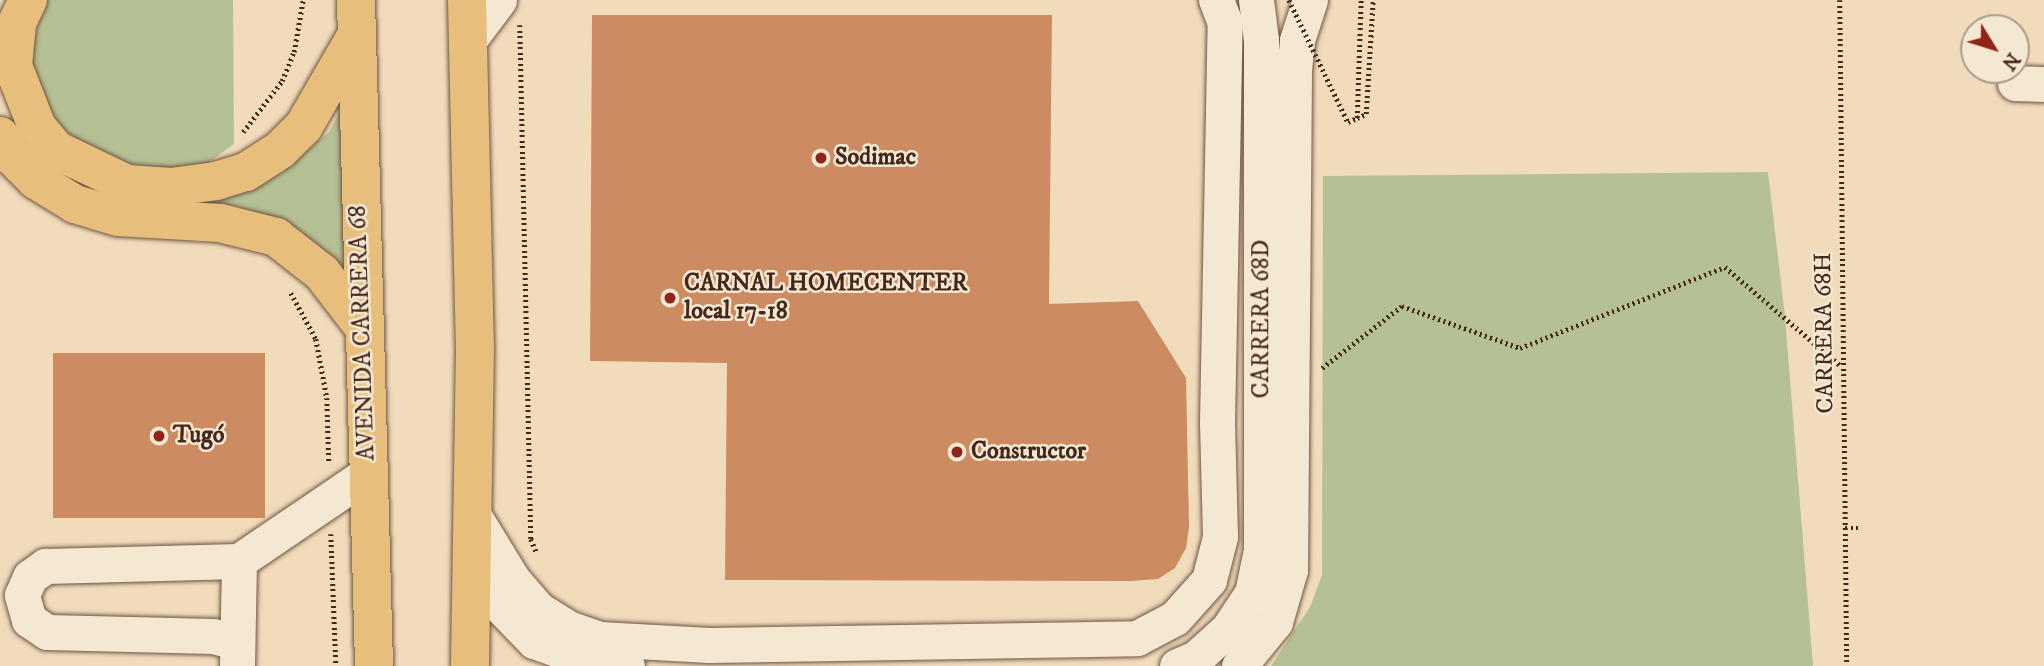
<!DOCTYPE html>
<html>
<head>
<meta charset="utf-8">
<style>
  body { margin:0 }
  #map { position:relative; width:2044px; height:666px; overflow:hidden; background:#f0dbba; font-family:"IM FELL DW Pica",serif }
  div>[style] { position:absolute }
  .green>* { inset:0; background:#b5c194 }
  .building>* { inset:0; background:#cd8b61; transform-origin:0 0 }
  .path>* { height:4.5px; margin-top:-2.25px; transform-origin:0; background:repeating-linear-gradient(90deg,#45281b 0 2px,transparent 0 5.5px) }
  .roads { filter:drop-shadow(0 0 2px #705543) drop-shadow(0 0 2px #705543) }
  .minor>* { height:35px; margin:-17.5px; padding:0 17.5px; transform-origin:17.5px; border-radius:17.5px; background:#f5e8d2 }
  .major>* { height:38px; margin:-19px; padding:0 19px; transform-origin:19px; border-radius:19px; background:#e8be7d }
  .highway>* { height:38px; margin:-19px; padding:0 19px; transform-origin:19px; border-radius:19px; background:#e8be7d }
  .path-bridge>* { height:4.5px; margin-top:-2.25px; transform-origin:0; background:repeating-linear-gradient(90deg,#45281b 0 2px,transparent 0 5.5px) }
  .dots>* { width:19px; height:19px; translate:-50% -50%; box-sizing:border-box; border:4px solid #f5e8d2; border-radius:50% }
  span { translate:-50% -50%; white-space:nowrap; text-align:center; line-height:1.15; -webkit-text-stroke:5px #f5e8d2; paint-order:stroke }
  .poi-label { font-size:24px; color:#45281b; font-weight:700 }
  .left { translate:0 -50%; text-align:left }
  .street-label { font-size:24px; color:#45281b }
  .north { position:absolute; left:1960px; top:14px; width:70px; height:70px; box-sizing:border-box; background:#f5e8d2; border:2px solid #af9b89; border-radius:50%; rotate:128deg; font-size:19px; font-weight:700; line-height:28px; text-align:center; color:#45281b }
  .north::after { content:''; display:block; margin:auto; width:24px; height:32px; background:#8f2418; clip-path:polygon(50% 0,100% 100%,50% 72%,0 100%) }
</style>
</head>
<body>
<div id="map">
  <div class="green">
    <div style="clip-path:polygon(45px 0,233px 0,234px 144px,201px 168px,142px 169px,98px 158px,61px 127px,34px 92px,31px 52px)"></div>
    <div style="clip-path:polygon(340px 111px,346px 288px,273px 219px,239px 207px,191px 199px,239px 190px,281px 173px,329px 132px)"></div>
    <div style="clip-path:polygon(1768px 172px,1785px 317px,1813px 666px,1271px 666px,1310px 607px,1322px 575px,1323px 176px)"></div>
  </div>
  <div class="building">
    <div style="clip-path:polygon(592px 15px,1052px 15px,1049px 304px,1138px 301px,1186px 378px,1189px 527px,1186px 548px,1175px 568px,1158px 579px,1132px 581px,725px 580px,727px 363px,590px 361px)"></div>
    <div style="left:265px;top:353px;width:165px;height:212px;rotate:90deg"></div>
  </div>
  <div class="path">
    <div style="left:1840px;top:0;width:666px;rotate:89.4deg"></div>
    <div style="left:520px;top:25px;width:514px;rotate:88.77deg"></div>
    <div style="left:531px;top:539px;width:16px;rotate:68deg"></div>
    <div style="left:1357px;top:118px;width:10px;rotate:-24deg"></div>
    <div style="left:1366px;top:114px;width:114px;rotate:-86.5deg"></div>
    <div style="left:243px;top:132px;width:64px;rotate:-52.6deg"></div>
    <div style="left:282px;top:81px;width:31px;rotate:-68deg"></div>
    <div style="left:294px;top:52px;width:53px;rotate:-80.2deg"></div>
    <div style="left:291px;top:293px;width:52px;rotate:61.5deg"></div>
    <div style="left:316px;top:339px;width:60px;rotate:79.4deg"></div>
    <div style="left:327px;top:398px;width:64px;rotate:88.2deg"></div>
    <div style="left:1322px;top:368px;width:101px;rotate:-37.8deg"></div>
    <div style="left:1402px;top:306px;width:125px;rotate:19.6deg"></div>
    <div style="left:1520px;top:348px;width:220px;rotate:-21.6deg"></div>
    <div style="left:1725px;top:267px;width:154px;rotate:40.5deg"></div>
    <div style="left:1845px;top:528px;width:13px"></div>
    <div style="left:331px;top:534px;width:132px;rotate:87.8deg"></div>
  </div>
  <div class="roads">
    <div class="minor">
      <div style="left:466px;top:44px;width:55px;rotate:-53.1deg"></div>
      <div style="left:2015px;top:83px;width:29px;rotate:2deg"></div>
      <div style="left:472px;top:513px;width:79px;rotate:58.5deg"></div>
      <div style="left:513px;top:580px;width:38px;rotate:49deg"></div>
      <div style="left:538px;top:609px;width:36px;rotate:32deg"></div>
      <div style="left:568px;top:628px;width:34px;rotate:19deg"></div>
      <div style="left:600px;top:639px;width:109px;rotate:3.2deg"></div>
      <div style="left:709px;top:645px;width:428px;rotate:-0.9deg"></div>
      <div style="left:1137px;top:638px;width:43px;rotate:-27.8deg"></div>
      <div style="left:1175px;top:618px;width:51px;rotate:-48.2deg"></div>
      <div style="left:1209px;top:580px;width:44px;rotate:-75.7deg"></div>
      <div style="left:1220px;top:537px;width:114px;rotate:-91.5deg"></div>
      <div style="left:1217px;top:423px;width:400px;rotate:-88.9deg"></div>
      <div style="left:1225px;top:23px;width:25px;rotate:-111deg"></div>
      <div style="left:471px;top:576px;width:91px;rotate:45.9deg"></div>
      <div style="left:534px;top:641px;width:65px;rotate:19.8deg"></div>
      <div style="left:595px;top:663px;width:32px;rotate:5deg"></div>
      <div style="left:237px;top:642px;width:25px;rotate:-166deg"></div>
      <div style="left:213px;top:636px;width:166px;rotate:-178.6deg"></div>
      <div style="left:47px;top:632px;width:22px;rotate:-146deg"></div>
      <div style="left:29px;top:620px;width:26px;rotate:-106deg"></div>
      <div style="left:22px;top:595px;width:20px;rotate:-66deg"></div>
      <div style="left:30px;top:577px;width:19px;rotate:-36deg"></div>
      <div style="left:45px;top:566px;width:194px;rotate:-1.5deg"></div>
      <div style="left:237px;top:666px;width:105px;rotate:-88.9deg"></div>
      <div style="left:239px;top:561px;width:155px;rotate:-34.2deg"></div>
      <div style="left:1177px;top:666px;width:21px;rotate:-23deg"></div>
      <div style="left:1196px;top:658px;width:43px;rotate:-42.2deg"></div>
      <div style="left:1228px;top:629px;width:43px;rotate:-56.3deg"></div>
      <div style="left:1252px;top:593px;width:44px;rotate:-78.2deg"></div>
      <div style="left:1261px;top:550px;width:510px;rotate:-90deg"></div>
      <div style="left:1261px;top:40px;width:40px;rotate:-97.1deg"></div>
      <div style="left:1239px;top:666px;width:57px;rotate:-50.7deg"></div>
      <div style="left:1275px;top:622px;width:54px;rotate:-73.9deg"></div>
      <div style="left:1290px;top:570px;width:500px;rotate:-89.54deg"></div>
      <div style="left:1294px;top:70px;width:30px;rotate:-84deg"></div>
      <div style="left:1297px;top:40px;width:42px;rotate:-72deg"></div>
    </div>
    <div class="major">
      <div style="left:356px;top:0;width:666px;rotate:88.45deg"></div>
      <div style="left:467px;top:0;width:346px;rotate:88.7deg"></div>
      <div style="left:475px;top:346px;width:320px;rotate:90.9deg"></div>
    </div>
    <div class="highway">
      <div style="left:28px;top:0;width:25px;rotate:116deg"></div>
      <div style="left:17px;top:23px;width:43px;rotate:95.3deg"></div>
      <div style="left:13px;top:66px;width:66px;rotate:68.5deg"></div>
      <div style="left:37px;top:127px;width:30px;rotate:50deg"></div>
      <div style="left:56px;top:150px;width:79px;rotate:25.6deg"></div>
      <div style="left:127px;top:184px;width:44px;rotate:3.9deg"></div>
      <div style="left:171px;top:187px;width:45px;rotate:-7.6deg"></div>
      <div style="left:216px;top:181px;width:31px;rotate:-17deg"></div>
      <div style="left:246px;top:172px;width:40px;rotate:-32.9deg"></div>
      <div style="left:280px;top:150px;width:34px;rotate:-45deg"></div>
      <div style="left:304px;top:126px;width:104px;rotate:-60deg"></div>
      <div style="left:0;top:136px;width:19px;rotate:62deg"></div>
      <div style="left:9px;top:153px;width:38px;rotate:45deg"></div>
      <div style="left:36px;top:180px;width:46px;rotate:31.6deg"></div>
      <div style="left:75px;top:204px;width:45px;rotate:16.8deg"></div>
      <div style="left:118px;top:217px;width:102px;rotate:3.4deg"></div>
      <div style="left:220px;top:223px;width:58px;rotate:14deg"></div>
      <div style="left:276px;top:237px;width:58px;rotate:38deg"></div>
      <div style="left:322px;top:273px;width:66px;rotate:52.4deg"></div>
    </div>
  </div>
  <div class="path-bridge">
    <div style="left:1289px;top:0;width:136px;rotate:64.2deg"></div>
    <div style="left:1348px;top:122px;width:10px;rotate:-24deg"></div>
    <div style="left:1357px;top:118px;width:118px;rotate:-88.1deg"></div>
  </div>
  <div class="dots">
    <div style="left:821px;top:158px;background:#8f2418"></div>
    <div style="left:670px;top:298px;background:#8f2418"></div>
    <div style="left:159px;top:436px;background:#8f2418"></div>
    <div style="left:957px;top:452px;background:#8f2418"></div>
  </div>
  <div class="poi-label">
    <span class="left" style="left:835px;top:158px">Sodimac</span>
    <span class="left" style="left:684px;top:298px">CARNAL HOMECENTER<br>local 17-18</span>
    <span class="left" style="left:173px;top:436px">Tugó</span>
    <span class="left" style="left:971px;top:452px">Constructor</span>
  </div>
  <div class="street-label">
    <span style="left:1262px;top:319px;rotate:-90deg">CARRERA 68D</span>
    <span style="left:363px;top:333px;rotate:-92deg">AVENIDA CARRERA 68</span>
    <span style="left:1825px;top:333px;rotate:-91deg">CARRERA 68H</span>
  </div>
  <div class="north">N</div>
</div>
</body>
</html>
